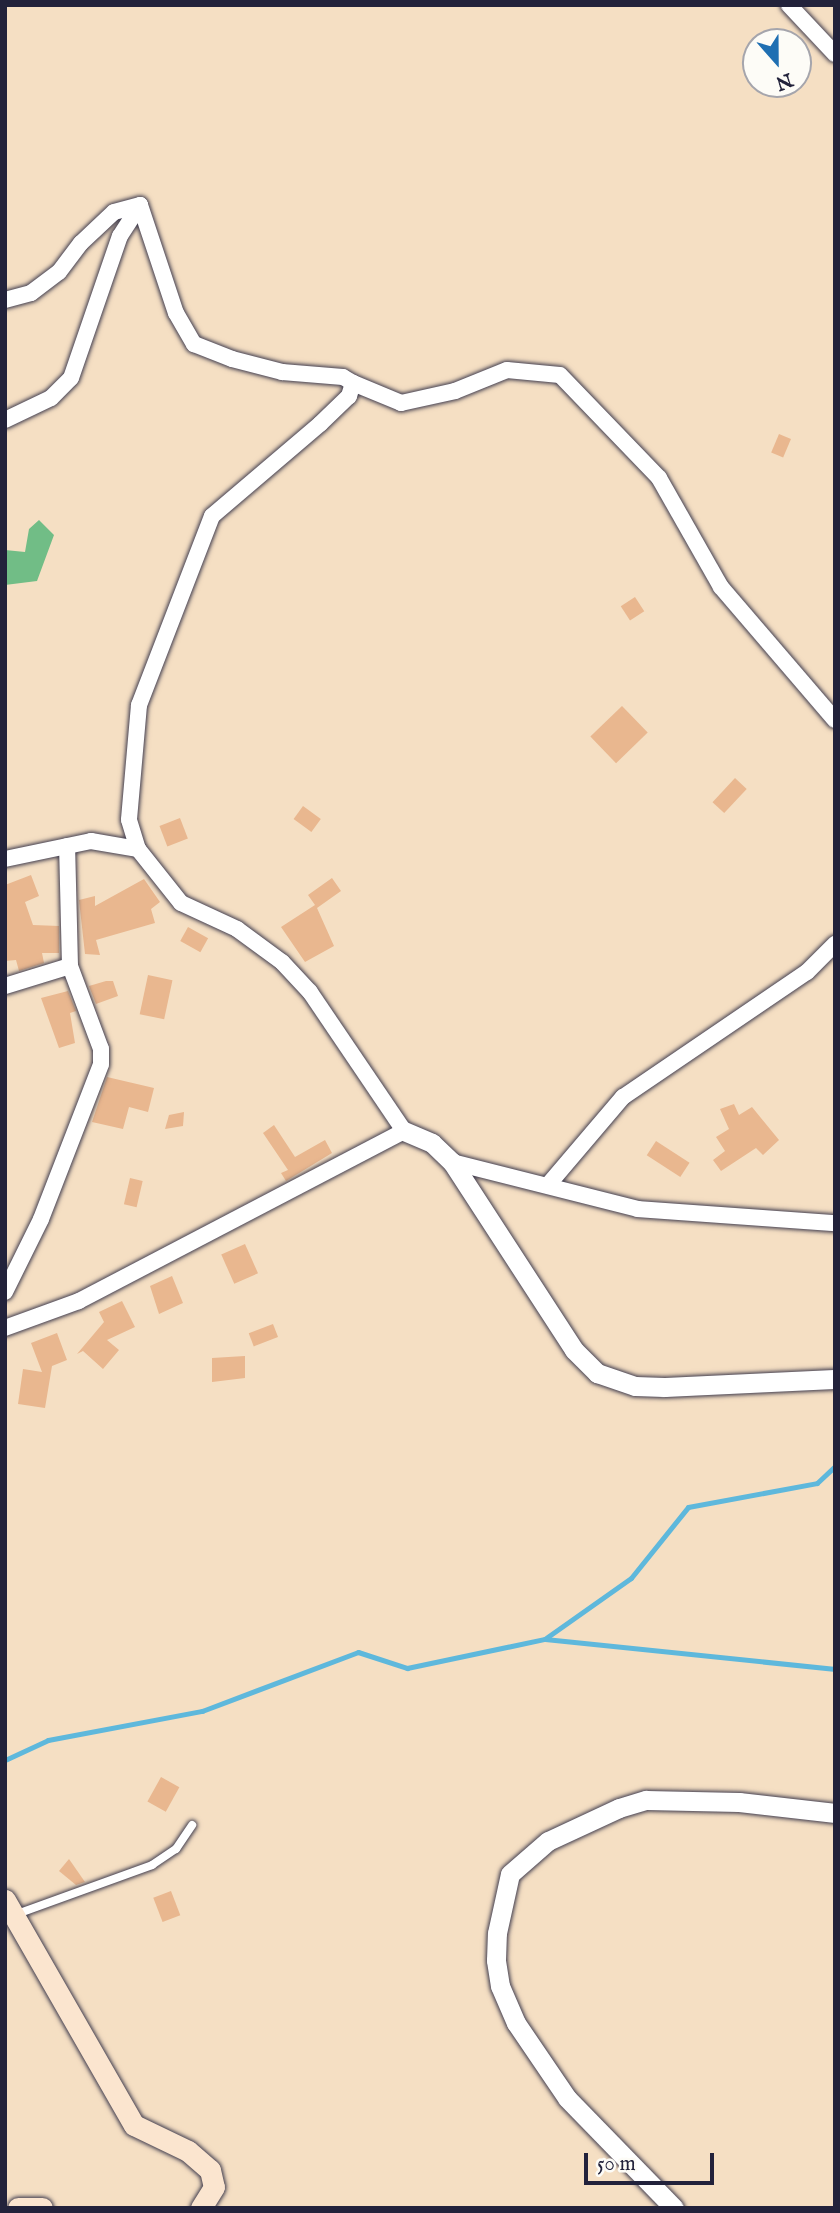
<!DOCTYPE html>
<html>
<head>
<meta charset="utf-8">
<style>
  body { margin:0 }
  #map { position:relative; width:840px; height:2213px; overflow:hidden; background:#f5dfc3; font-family:"IM FELL English",serif }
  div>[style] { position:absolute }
  .forest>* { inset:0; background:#71bd86 }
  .stream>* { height:5px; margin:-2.5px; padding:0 2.5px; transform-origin:2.5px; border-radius:2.5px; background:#5eb8dc }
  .building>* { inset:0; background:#e9b78f; transform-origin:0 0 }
  .roads { filter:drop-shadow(0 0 2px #423e4f) drop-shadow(0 0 2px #423e4f) }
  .service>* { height:8px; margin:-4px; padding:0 4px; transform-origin:4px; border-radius:4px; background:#fff }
  .minor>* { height:16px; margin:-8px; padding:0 8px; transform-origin:8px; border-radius:8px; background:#fff }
  .tertiary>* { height:19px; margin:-9.5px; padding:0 9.5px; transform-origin:9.5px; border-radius:9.5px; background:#fff }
  .secondary>* { height:21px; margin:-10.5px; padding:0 10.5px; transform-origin:10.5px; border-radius:10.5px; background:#fbe5cf }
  span { translate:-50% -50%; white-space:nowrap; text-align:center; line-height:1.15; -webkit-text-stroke:5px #fdfcf7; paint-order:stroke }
  .frame { position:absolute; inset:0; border:7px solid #22223b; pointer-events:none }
  .north { position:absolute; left:742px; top:28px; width:70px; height:70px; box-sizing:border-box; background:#fdfcf7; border:2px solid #a5a5ac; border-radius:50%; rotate:159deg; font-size:19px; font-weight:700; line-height:28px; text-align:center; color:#22223b }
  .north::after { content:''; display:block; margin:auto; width:24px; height:32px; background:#1f6fb2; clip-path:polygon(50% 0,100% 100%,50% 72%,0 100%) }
  .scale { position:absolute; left:584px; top:2153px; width:130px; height:32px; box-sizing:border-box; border:4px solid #22223b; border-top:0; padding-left:9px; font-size:21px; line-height:24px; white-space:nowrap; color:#22223b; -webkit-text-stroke:5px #fdfcf7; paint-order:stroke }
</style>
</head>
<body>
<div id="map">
  <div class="forest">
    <div style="clip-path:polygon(39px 520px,54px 535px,37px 581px,5px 585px,5px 550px,25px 552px,29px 529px)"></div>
  </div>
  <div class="stream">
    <div style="left:546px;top:1638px;width:104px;rotate:-35.2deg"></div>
    <div style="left:631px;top:1578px;width:91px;rotate:-51.2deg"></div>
    <div style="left:688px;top:1507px;width:131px;rotate:-10.5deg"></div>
    <div style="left:817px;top:1483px;width:25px;rotate:-43deg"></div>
    <div style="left:5px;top:1760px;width:47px;rotate:-24.9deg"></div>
    <div style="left:48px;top:1740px;width:157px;rotate:-10.7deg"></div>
    <div style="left:202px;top:1711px;width:167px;rotate:-20.7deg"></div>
    <div style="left:358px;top:1652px;width:52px;rotate:18.1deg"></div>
    <div style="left:407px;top:1668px;width:141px;rotate:-11.9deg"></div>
    <div style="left:545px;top:1639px;width:292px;rotate:5.9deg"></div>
  </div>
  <div class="building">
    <div style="left:779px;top:434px;width:13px;height:20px;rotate:23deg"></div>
    <div style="left:635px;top:597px;width:17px;height:17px;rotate:57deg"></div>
    <div style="left:622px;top:706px;width:37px;height:44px;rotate:46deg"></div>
    <div style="left:735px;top:778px;width:16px;height:33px;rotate:43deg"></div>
    <div style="left:303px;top:806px;width:22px;height:16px;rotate:36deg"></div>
    <div style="left:180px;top:818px;width:22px;height:22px;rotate:69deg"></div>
    <div style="clip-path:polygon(31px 875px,39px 896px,25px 902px,33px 925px,59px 926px,59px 953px,42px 953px,44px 963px,19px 971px,16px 960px,5px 961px,5px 885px)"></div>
    <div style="clip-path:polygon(332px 878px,341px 891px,317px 908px,334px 946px,305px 962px,281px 927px,315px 905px,308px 895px)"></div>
    <div style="clip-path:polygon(144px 879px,160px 902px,151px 909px,155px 923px,96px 940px,100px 955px,85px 954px,79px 900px,95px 896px,95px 906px)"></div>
    <div style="left:188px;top:927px;width:23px;height:16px;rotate:29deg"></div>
    <div style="left:148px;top:975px;width:25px;height:40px;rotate:12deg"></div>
    <div style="clip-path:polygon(106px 981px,113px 981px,118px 996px,96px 1004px,89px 986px)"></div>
    <div style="clip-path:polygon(68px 991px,76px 1011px,70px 1013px,75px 1043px,59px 1048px,41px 998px)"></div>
    <div style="clip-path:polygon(107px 1077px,154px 1088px,148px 1112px,129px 1107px,123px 1129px,92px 1122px)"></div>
    <div style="clip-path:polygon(734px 1104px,739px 1115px,752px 1107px,779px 1140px,763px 1155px,756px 1148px,721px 1171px,713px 1160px,725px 1151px,716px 1137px,729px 1129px,720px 1109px)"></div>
    <div style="clip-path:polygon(184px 1112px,183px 1126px,165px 1129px,169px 1115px)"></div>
    <div style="clip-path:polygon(274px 1125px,295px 1157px,325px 1140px,332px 1153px,286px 1181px,281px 1173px,288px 1170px,263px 1133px)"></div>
    <div style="left:656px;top:1141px;width:40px;height:17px;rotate:33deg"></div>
    <div style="left:130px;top:1178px;width:13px;height:27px;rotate:13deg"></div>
    <div style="left:245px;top:1244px;width:32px;height:26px;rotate:66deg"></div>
    <div style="clip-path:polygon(172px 1276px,183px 1303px,159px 1314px,150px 1286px)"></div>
    <div style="clip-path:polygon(122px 1301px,135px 1327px,107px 1340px,119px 1350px,103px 1369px,83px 1351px,77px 1354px,104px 1322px,99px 1312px)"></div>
    <div style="left:273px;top:1324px;width:14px;height:26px;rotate:69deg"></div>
    <div style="clip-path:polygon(57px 1333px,67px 1360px,52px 1366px,45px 1408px,18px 1404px,23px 1369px,42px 1372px,31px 1343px)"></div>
    <div style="clip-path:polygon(245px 1356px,245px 1378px,212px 1382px,212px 1358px)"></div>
    <div style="left:161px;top:1777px;width:21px;height:28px;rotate:29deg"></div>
    <div style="clip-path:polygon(69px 1859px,85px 1882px,76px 1885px,59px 1871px)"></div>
    <div style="left:171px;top:1891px;width:26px;height:19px;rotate:69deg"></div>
  </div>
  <div class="roads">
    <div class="service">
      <div style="left:17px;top:1914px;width:144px;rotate:-19.9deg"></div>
      <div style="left:152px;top:1865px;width:29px;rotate:-34deg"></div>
      <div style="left:176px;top:1849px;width:29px;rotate:-56deg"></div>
    </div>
    <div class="minor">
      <div style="left:789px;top:5px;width:67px;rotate:46.8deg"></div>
      <div style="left:5px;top:300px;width:27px;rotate:-15deg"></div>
      <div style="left:31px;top:293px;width:35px;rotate:-37deg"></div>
      <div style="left:59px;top:272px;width:36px;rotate:-53deg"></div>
      <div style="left:81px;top:243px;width:45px;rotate:-43.2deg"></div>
      <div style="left:114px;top:212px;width:27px;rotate:-15deg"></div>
      <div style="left:140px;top:205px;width:114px;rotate:71.6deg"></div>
      <div style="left:176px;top:313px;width:36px;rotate:60deg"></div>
      <div style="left:194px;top:344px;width:41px;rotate:21.5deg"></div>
      <div style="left:232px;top:359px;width:52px;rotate:14.6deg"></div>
      <div style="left:282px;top:372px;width:61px;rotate:4.7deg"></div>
      <div style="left:343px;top:377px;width:12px;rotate:31deg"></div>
      <div style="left:353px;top:383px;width:14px;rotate:107deg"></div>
      <div style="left:349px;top:396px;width:40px;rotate:136deg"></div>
      <div style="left:320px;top:424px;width:142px;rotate:139.6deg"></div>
      <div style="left:212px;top:516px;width:203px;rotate:111.1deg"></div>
      <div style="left:139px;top:705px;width:115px;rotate:95deg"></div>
      <div style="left:129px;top:820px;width:30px;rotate:73deg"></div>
      <div style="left:138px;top:849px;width:69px;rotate:51.5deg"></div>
      <div style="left:181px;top:903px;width:62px;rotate:24.9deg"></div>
      <div style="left:237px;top:929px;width:56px;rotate:36.3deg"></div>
      <div style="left:282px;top:962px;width:41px;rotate:47deg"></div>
      <div style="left:310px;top:992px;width:168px;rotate:55.9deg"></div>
      <div style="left:404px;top:1131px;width:367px;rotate:152.4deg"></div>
      <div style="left:79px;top:1301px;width:79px;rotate:160deg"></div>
      <div style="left:353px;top:383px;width:52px;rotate:22.6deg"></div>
      <div style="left:401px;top:403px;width:55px;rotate:-12.5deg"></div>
      <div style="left:455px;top:391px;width:56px;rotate:-22deg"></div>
      <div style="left:507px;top:370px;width:53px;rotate:5.4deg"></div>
      <div style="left:560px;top:375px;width:143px;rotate:46.1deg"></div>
      <div style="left:659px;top:478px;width:125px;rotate:60.4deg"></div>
      <div style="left:721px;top:587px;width:175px;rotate:49.4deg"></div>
      <div style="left:5px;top:420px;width:51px;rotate:-25.6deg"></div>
      <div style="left:51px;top:398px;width:28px;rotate:-45deg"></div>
      <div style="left:71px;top:378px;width:150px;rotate:-71deg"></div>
      <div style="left:120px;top:236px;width:37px;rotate:-57deg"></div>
      <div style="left:5px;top:859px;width:88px;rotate:-11.8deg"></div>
      <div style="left:91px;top:841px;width:48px;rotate:9.7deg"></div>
      <div style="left:5px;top:986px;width:68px;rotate:-17.1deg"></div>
      <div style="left:70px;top:966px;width:120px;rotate:-91.4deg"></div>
      <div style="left:452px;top:1162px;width:192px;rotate:14.2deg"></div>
      <div style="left:638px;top:1209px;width:197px;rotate:4.1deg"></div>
      <div style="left:548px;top:1185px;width:116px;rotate:-49.6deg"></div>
      <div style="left:623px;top:1097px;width:222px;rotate:-34.2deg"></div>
      <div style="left:807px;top:972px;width:40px;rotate:-45deg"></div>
      <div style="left:5px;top:1292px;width:81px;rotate:-63.7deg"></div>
      <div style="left:41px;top:1219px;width:166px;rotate:-68.8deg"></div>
      <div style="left:101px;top:1064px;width:15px;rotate:-90deg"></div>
      <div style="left:101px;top:1049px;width:89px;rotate:-110.5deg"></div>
    </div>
    <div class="tertiary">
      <div style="left:404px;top:1131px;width:30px;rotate:23deg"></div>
      <div style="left:432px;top:1143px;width:28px;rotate:44deg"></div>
      <div style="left:452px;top:1162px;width:224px;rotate:57deg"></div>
      <div style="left:574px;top:1350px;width:33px;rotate:45deg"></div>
      <div style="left:597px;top:1373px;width:40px;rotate:18.9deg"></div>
      <div style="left:635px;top:1386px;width:29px;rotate:2deg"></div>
      <div style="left:664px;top:1387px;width:171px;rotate:-2.7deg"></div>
      <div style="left:674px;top:2208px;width:153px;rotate:-134.2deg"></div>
      <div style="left:567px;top:2098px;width:91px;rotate:-124.2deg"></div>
      <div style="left:516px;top:2023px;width:40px;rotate:-113.4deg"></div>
      <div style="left:500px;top:1986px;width:26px;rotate:-99deg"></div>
      <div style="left:496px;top:1960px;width:27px;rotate:-88deg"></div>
      <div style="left:497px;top:1933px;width:60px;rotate:-77.6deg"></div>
      <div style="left:510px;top:1874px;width:50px;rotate:-41deg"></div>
      <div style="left:548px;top:1841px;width:78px;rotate:-24.9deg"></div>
      <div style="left:619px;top:1808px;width:28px;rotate:-17deg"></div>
      <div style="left:646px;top:1800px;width:93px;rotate:1.2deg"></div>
      <div style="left:739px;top:1802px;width:97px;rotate:6.5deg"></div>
    </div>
    <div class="secondary">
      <div style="left:5px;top:1900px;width:259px;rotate:60.2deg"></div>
      <div style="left:134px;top:2125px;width:60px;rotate:25.7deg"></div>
      <div style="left:188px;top:2151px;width:29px;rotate:41deg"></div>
      <div style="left:210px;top:2170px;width:17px;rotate:77deg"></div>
      <div style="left:214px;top:2187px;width:25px;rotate:122deg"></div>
      <div style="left:18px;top:2208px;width:24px"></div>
    </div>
  </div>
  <div class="frame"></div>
  <div class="north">N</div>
  <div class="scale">50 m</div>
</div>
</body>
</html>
